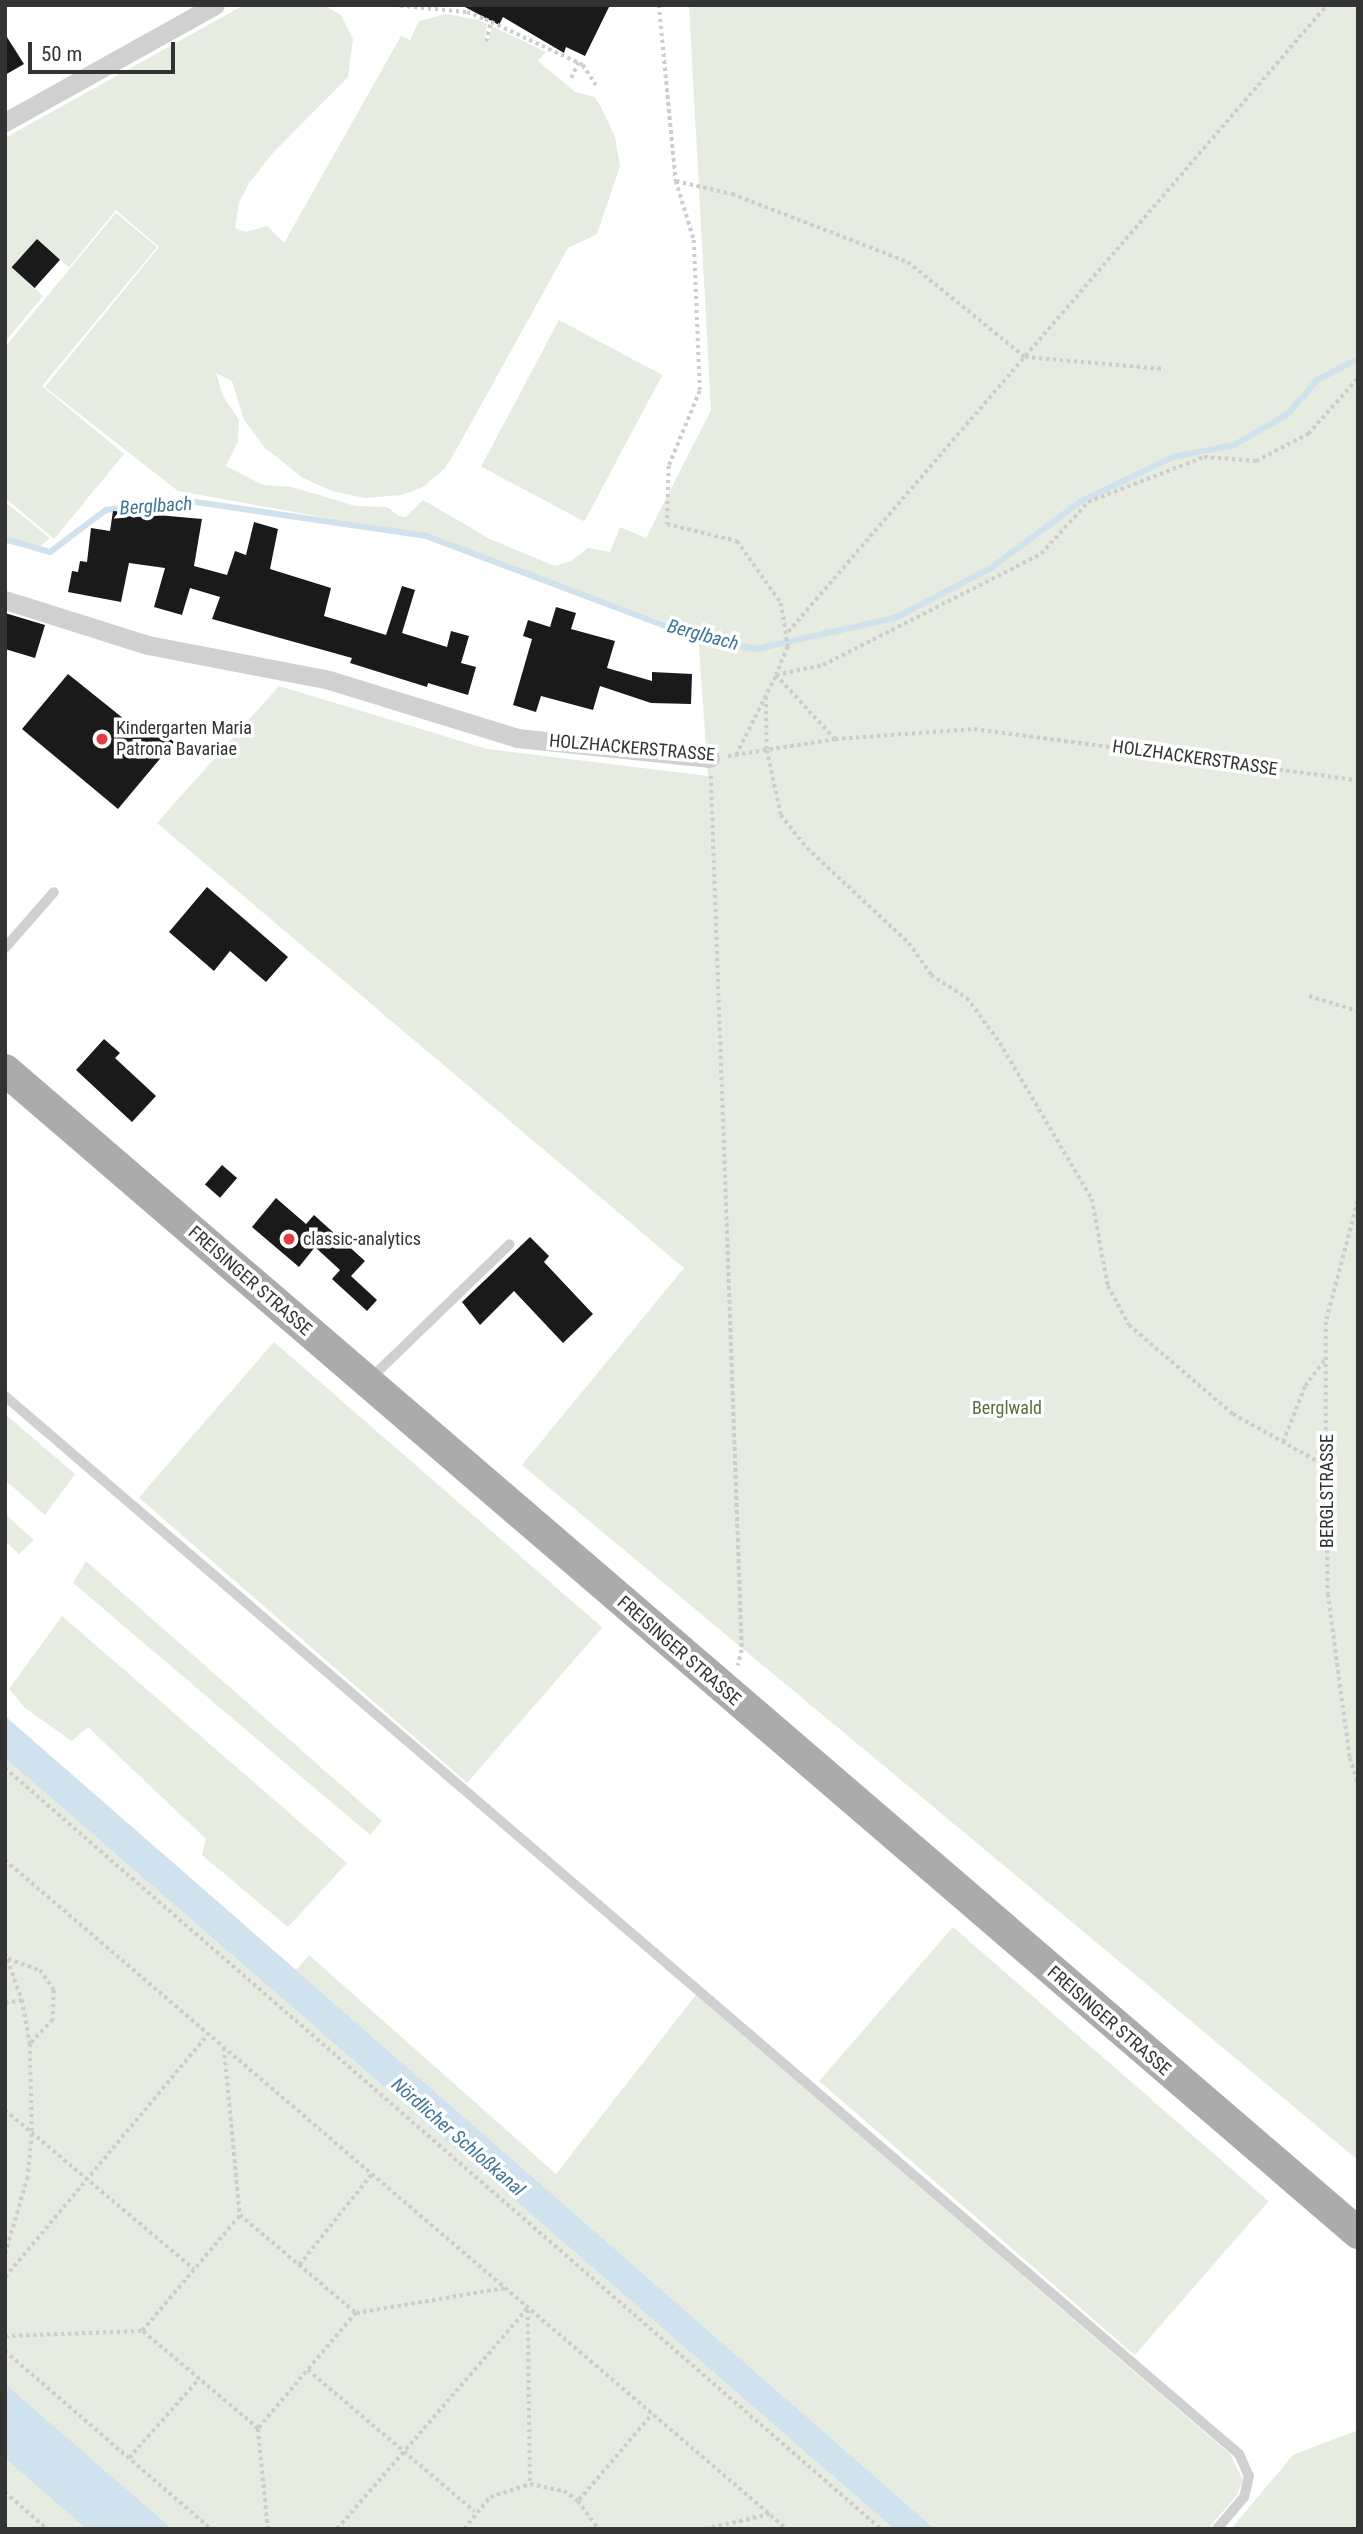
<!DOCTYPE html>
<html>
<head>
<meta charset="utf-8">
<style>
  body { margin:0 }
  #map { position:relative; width:1363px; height:2534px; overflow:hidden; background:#fff; font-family:"Roboto Condensed",sans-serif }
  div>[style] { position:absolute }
  .green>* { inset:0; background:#e6ecdf; transform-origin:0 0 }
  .water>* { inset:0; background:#cfe2ee }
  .stream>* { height:6px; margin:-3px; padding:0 3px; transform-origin:3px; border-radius:3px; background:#cfe2ee }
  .building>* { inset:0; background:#1a1a1a; transform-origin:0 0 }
  .path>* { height:3.5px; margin-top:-1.75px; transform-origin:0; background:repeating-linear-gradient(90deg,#cdcdcd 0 3.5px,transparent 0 7px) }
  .lane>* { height:10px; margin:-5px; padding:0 5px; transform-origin:5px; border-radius:5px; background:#d0d0d0 }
  .street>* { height:19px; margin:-9.5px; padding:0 9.5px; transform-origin:9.5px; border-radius:9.5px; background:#d0d0d0 }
  .primary>* { height:32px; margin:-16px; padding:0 16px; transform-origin:16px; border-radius:16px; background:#ababab }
  .dots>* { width:19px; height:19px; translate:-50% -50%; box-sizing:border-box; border:4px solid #fff; border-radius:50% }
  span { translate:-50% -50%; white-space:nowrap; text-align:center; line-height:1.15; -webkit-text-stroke:7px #fff; paint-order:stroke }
  .poi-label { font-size:18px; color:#333 }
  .left { translate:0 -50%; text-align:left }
  .street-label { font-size:18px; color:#333 }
  .park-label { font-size:18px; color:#56703f }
  .water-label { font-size:19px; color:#3f7597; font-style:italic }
  .frame { position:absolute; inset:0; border:7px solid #333; pointer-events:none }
  .scale { position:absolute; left:28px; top:42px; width:147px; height:32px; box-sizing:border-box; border:4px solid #333; border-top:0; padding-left:9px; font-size:21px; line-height:24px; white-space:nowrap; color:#333; -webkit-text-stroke:5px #fff; paint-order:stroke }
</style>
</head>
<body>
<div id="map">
  <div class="green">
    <div style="clip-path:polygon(244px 5px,324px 5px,341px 15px,353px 39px,348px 77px,272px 154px,249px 183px,239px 203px,235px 228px,246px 232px,267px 226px,284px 243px,401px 36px,410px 40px,419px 21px,446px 14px,479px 20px,487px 24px,484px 42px,488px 42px,492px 26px,546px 52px,538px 61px,575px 92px,595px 97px,601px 107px,615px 137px,620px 166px,597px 234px,568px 248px,455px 452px,445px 468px,423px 487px,402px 495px,365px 498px,332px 491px,303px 478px,265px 448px,244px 420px,232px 381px,216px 373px,223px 396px,239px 420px,238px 441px,226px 466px,263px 485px,292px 487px,355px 506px,387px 507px,399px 516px,406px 517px,423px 500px,490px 539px,555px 566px,571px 561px,588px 548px,610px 552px,620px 527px,646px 538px,711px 410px,689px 5px,1358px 5px,1358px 2160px,522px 1465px,684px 1268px,157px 823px,279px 686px,487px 749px,708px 776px,698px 634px,427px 536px,178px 491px,45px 387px,159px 247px,116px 210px,69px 267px,37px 240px,13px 268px,43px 296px,5px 342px,5px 138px)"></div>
    <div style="clip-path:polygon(116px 213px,157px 247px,42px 386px,124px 454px,54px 539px,5px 498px,5px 347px)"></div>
    <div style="left:559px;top:320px;width:117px;height:166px;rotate:28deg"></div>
    <div style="clip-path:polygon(5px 502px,50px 538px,37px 549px,5px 543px)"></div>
    <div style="left:274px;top:1342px;width:435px;height:206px;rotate:41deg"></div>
    <div style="clip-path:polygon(5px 1414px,75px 1474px,45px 1515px,5px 1480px)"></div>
    <div style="clip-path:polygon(5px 1514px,34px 1540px,19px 1554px,5px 1541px)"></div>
    <div style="clip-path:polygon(86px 1561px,382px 1821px,370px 1835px,73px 1583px)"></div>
    <div style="clip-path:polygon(62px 1616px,347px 1863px,288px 1927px,202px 1855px,206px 1839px,88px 1727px,72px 1741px,25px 1708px,9px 1689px)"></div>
    <div style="clip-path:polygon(5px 1758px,894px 2529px,5px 2529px)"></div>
    <div style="left:953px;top:1927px;width:418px;height:204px;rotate:41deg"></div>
    <div style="clip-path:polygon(309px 1955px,556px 2174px,696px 1995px,1230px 2454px,1243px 2480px,1237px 2495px,1208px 2529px,935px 2529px,296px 1970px)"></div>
    <div style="clip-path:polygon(1358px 2430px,1358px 2529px,1231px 2529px,1293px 2455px)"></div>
  </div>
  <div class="water">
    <div style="clip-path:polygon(5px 1716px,296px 1970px,935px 2529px,894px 2529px,5px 1758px)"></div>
    <div style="clip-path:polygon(5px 2384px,172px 2529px,87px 2529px,5px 2458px)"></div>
  </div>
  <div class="stream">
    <div style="left:5px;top:539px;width:47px;rotate:16.1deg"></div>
    <div style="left:50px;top:552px;width:70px;rotate:-36.9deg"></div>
    <div style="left:106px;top:510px;width:83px;rotate:-6.2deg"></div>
    <div style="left:189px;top:501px;width:240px;rotate:8.4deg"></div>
    <div style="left:426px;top:536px;width:290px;rotate:20.6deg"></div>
    <div style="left:698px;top:638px;width:59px;rotate:10.7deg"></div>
    <div style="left:756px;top:649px;width:142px;rotate:-12.6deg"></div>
    <div style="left:895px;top:618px;width:108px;rotate:-27.5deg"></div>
    <div style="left:991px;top:568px;width:111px;rotate:-36.6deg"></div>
    <div style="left:1080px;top:502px;width:103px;rotate:-25.8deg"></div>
    <div style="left:1173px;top:457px;width:62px;rotate:-11.1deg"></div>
    <div style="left:1234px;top:445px;width:62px;rotate:-29.9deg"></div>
    <div style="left:1288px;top:414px;width:45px;rotate:-49.5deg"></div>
    <div style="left:1317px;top:380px;width:46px;rotate:-27.1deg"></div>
  </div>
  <div class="building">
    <div style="clip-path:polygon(461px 5px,610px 5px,585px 56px,566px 47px,564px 53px,503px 17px,499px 25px)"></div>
    <div style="clip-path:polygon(5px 34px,24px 64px,5px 75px)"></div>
    <div style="left:37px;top:239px;width:31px;height:38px;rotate:42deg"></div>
    <div style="clip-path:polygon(113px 511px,202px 519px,194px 566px,227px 575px,235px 551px,246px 555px,254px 522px,278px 529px,270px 569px,331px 588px,324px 616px,386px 635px,402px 586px,415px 590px,402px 633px,447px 647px,451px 631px,469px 636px,461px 663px,476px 667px,468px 695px,428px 683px,427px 687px,350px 663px,352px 658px,212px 619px,220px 597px,190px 588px,182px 615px,154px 607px,165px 568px,129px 563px,121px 602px,68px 592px,72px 571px,78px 572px,80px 561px,87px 562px,91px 528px,110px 531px)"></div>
    <div style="clip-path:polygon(556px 607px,576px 613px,571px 629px,615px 641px,607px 668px,652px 681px,652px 672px,692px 674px,691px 704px,651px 703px,600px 686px,593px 710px,541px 696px,536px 712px,513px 705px,532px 639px,523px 636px,528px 620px,550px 627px)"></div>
    <div style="clip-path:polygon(5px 613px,45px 625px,35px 658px,5px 649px)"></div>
    <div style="clip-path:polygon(68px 674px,144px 735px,153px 725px,174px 742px,118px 809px,22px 729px)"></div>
    <div style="clip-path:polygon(207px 887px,288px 957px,266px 982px,230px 951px,214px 971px,169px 932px)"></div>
    <div style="clip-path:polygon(104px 1039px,120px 1053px,115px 1058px,156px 1096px,132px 1122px,76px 1070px)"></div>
    <div style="left:222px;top:1165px;width:20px;height:26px;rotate:41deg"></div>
    <div style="clip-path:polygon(276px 1198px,306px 1224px,314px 1215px,365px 1261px,351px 1276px,377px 1300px,367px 1311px,332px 1279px,340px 1270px,315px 1247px,299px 1267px,252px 1227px)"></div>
    <div style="clip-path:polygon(530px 1237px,549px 1256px,544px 1262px,593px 1314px,563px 1343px,514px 1291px,480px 1325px,462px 1302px)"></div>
  </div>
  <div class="path">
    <div style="left:393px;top:5px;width:74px;rotate:5.4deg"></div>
    <div style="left:467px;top:12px;width:19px;rotate:21deg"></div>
    <div style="left:485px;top:19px;width:108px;rotate:25.1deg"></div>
    <div style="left:583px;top:65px;width:24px;rotate:57deg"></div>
    <div style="left:659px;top:5px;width:177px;rotate:84.5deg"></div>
    <div style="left:676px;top:181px;width:62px;rotate:73deg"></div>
    <div style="left:694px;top:240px;width:151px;rotate:87.7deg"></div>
    <div style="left:700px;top:391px;width:81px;rotate:112.5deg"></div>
    <div style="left:669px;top:466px;width:58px;rotate:92deg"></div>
    <div style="left:667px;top:524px;width:72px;rotate:13.7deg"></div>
    <div style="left:737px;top:541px;width:76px;rotate:54.6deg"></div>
    <div style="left:781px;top:603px;width:45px;rotate:81deg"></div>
    <div style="left:788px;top:647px;width:30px;rotate:113deg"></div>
    <div style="left:776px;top:675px;width:86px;rotate:47.4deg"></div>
    <div style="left:486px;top:42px;width:22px;rotate:-77deg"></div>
    <div style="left:571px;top:78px;width:17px;rotate:-65deg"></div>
    <div style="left:676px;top:181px;width:57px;rotate:13.1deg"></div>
    <div style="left:732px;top:194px;width:189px;rotate:21.1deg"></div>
    <div style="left:908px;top:262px;width:151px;rotate:39.1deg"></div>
    <div style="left:1025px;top:357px;width:140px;rotate:4.9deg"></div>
    <div style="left:788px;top:632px;width:827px;rotate:-49.32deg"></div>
    <div style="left:766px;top:697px;width:53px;rotate:88.9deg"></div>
    <div style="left:767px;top:750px;width:66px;rotate:77.8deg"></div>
    <div style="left:781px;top:815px;width:42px;rotate:51.8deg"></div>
    <div style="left:807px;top:848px;width:139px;rotate:43deg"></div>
    <div style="left:909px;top:943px;width:39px;rotate:55deg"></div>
    <div style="left:931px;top:975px;width:43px;rotate:32.6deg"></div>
    <div style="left:967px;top:998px;width:56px;rotate:53.7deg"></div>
    <div style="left:1000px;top:1043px;width:181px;rotate:59.5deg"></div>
    <div style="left:1092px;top:1199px;width:88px;rotate:79.6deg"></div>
    <div style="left:1108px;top:1286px;width:44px;rotate:61.7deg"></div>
    <div style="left:1129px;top:1325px;width:137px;rotate:40.6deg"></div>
    <div style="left:1233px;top:1414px;width:107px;rotate:29.2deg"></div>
    <div style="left:736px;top:755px;width:89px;rotate:-63.4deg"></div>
    <div style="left:776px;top:675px;width:48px;rotate:-12deg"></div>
    <div style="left:823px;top:665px;width:245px;rotate:-27deg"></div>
    <div style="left:1041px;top:554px;width:70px;rotate:-47.9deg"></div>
    <div style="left:1088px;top:502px;width:124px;rotate:-21.2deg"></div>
    <div style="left:1204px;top:457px;width:52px;rotate:4.4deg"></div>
    <div style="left:1256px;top:461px;width:59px;rotate:-27.4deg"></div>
    <div style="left:1308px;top:434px;width:75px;rotate:-48.2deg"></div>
    <div style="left:728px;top:756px;width:108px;rotate:-9deg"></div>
    <div style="left:835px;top:739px;width:139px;rotate:-4.1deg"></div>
    <div style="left:974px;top:729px;width:387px;rotate:7.6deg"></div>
    <div style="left:711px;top:776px;width:875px;rotate:87.97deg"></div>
    <div style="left:742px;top:1650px;width:16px;rotate:104deg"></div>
    <div style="left:1309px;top:996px;width:51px;rotate:17deg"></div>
    <div style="left:1358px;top:1201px;width:125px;rotate:104.8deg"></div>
    <div style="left:1326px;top:1322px;width:144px;rotate:90deg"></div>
    <div style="left:1326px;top:1466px;width:128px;rotate:89.1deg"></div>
    <div style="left:1328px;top:1594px;width:165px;rotate:82.4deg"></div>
    <div style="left:1350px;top:1758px;width:25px;rotate:72deg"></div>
    <div style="left:1283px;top:1442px;width:60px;rotate:-68.6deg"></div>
    <div style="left:1305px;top:1386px;width:36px;rotate:-53deg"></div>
    <div style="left:5px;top:1768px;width:1160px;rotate:40.98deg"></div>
    <div style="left:5px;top:1860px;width:1029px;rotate:40.55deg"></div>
    <div style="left:5px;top:1953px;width:50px;rotate:70.1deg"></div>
    <div style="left:22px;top:2000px;width:45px;rotate:79.7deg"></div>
    <div style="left:30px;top:2044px;width:90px;rotate:88.7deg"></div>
    <div style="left:32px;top:2134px;width:43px;rotate:95.3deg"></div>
    <div style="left:28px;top:2177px;width:81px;rotate:106.4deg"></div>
    <div style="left:8px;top:1959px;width:34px;rotate:19deg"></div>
    <div style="left:40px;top:1970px;width:24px;rotate:55deg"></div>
    <div style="left:54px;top:1990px;width:30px;rotate:92deg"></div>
    <div style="left:53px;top:2020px;width:33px;rotate:134deg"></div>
    <div style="left:5px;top:2003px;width:17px;rotate:-10deg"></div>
    <div style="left:224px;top:2048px;width:168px;rotate:84.5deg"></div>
    <div style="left:5px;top:2110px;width:247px;rotate:40.1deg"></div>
    <div style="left:240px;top:2215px;width:152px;rotate:40.2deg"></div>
    <div style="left:356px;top:2313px;width:152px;rotate:130.2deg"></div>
    <div style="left:258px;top:2429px;width:152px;rotate:-139.8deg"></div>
    <div style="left:142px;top:2331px;width:152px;rotate:-49.8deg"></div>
    <div style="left:299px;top:2265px;width:117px;rotate:-51.3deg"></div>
    <div style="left:5px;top:2277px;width:317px;rotate:-50.1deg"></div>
    <div style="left:528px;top:2310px;width:174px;rotate:89.3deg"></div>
    <div style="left:356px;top:2313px;width:151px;rotate:-9.5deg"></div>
    <div style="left:5px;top:2336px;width:137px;rotate:-2.1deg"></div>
    <div style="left:5px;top:2351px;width:272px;rotate:40.8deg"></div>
    <div style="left:308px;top:2370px;width:218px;rotate:40.3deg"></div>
    <div style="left:258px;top:2429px;width:100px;rotate:84.3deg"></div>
    <div style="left:129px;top:2458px;width:106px;rotate:-48.5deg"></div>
    <div style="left:5px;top:2492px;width:56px;rotate:41.4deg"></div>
    <div style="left:579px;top:2500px;width:113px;rotate:-49.7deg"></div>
    <div style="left:337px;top:2529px;width:292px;rotate:-49.2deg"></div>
    <div style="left:464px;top:2529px;width:41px;rotate:-50.9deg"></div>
    <div style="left:490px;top:2497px;width:42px;rotate:-18deg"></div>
    <div style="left:530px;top:2484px;width:35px;rotate:12deg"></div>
    <div style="left:564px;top:2491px;width:17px;rotate:36deg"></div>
    <div style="left:578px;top:2501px;width:34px;rotate:54deg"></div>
    <div style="left:705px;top:2529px;width:67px;rotate:-13deg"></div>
  </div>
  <div class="lane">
    <div style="left:5px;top:948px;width:74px;rotate:-48.8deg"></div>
    <div style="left:370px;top:1379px;width:194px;rotate:-44deg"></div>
    <div style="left:5px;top:1396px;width:1625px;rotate:40.61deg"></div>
    <div style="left:1239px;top:2454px;width:24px;rotate:66deg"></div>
    <div style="left:1249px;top:2476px;width:22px;rotate:103deg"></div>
    <div style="left:1244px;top:2497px;width:42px;rotate:130.2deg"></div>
  </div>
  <div class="street">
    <div style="left:5px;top:122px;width:240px;rotate:-29.1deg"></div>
    <div style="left:5px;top:600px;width:150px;rotate:17.5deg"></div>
    <div style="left:148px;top:645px;width:184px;rotate:10.9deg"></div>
    <div style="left:329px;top:680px;width:197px;rotate:17.1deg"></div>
    <div style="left:517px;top:738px;width:194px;rotate:5.9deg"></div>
  </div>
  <div class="primary">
    <div style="left:5px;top:1070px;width:1784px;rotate:40.68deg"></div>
  </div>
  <div class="dots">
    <div style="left:102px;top:739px;background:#e63946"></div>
    <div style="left:289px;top:1239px;background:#e63946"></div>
  </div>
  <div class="poi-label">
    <span class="left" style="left:116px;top:739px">Kindergarten Maria<br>Patrona Bavariae</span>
    <span class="left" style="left:303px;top:1239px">classic-analytics</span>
  </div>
  <div class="street-label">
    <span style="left:632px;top:748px;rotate:5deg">HOLZHACKERSTRASSE</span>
    <span style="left:1195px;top:758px;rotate:8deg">HOLZHACKERSTRASSE</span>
    <span style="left:250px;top:1281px;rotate:41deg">FREISINGER STRASSE</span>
    <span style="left:1327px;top:1491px;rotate:-90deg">BERGLSTRASSE</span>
    <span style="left:679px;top:1651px;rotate:41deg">FREISINGER STRASSE</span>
    <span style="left:1109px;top:2021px;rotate:41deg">FREISINGER STRASSE</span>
  </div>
  <div class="park-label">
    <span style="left:1007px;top:1408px">Berglwald</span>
  </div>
  <div class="water-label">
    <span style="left:156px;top:506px;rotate:-4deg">Berglbach</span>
    <span style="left:703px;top:635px;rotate:15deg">Berglbach</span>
    <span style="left:458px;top:2137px;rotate:41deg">Nördlicher Schloßkanal</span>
  </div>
  <div class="frame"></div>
  <div class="scale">50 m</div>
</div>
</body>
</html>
